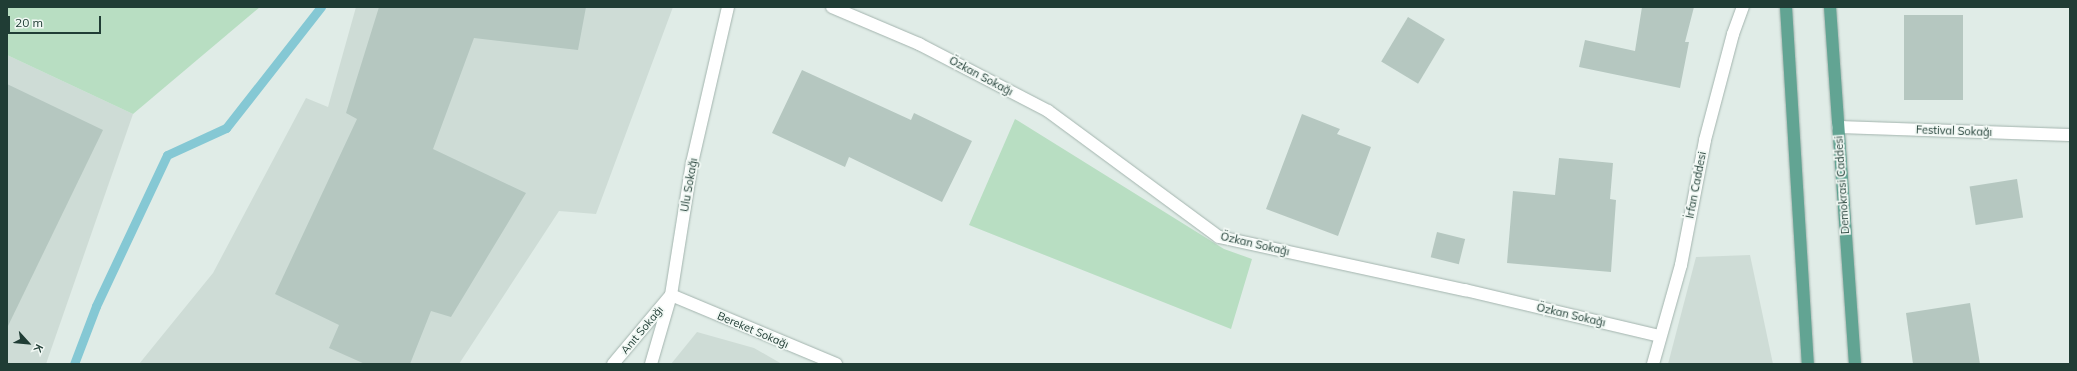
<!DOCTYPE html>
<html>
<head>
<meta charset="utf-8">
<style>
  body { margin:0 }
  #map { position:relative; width:2077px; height:371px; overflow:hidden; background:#e0ece7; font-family:Mulish,sans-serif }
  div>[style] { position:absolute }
  .built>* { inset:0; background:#cedcd6 }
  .green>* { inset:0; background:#b8dec2 }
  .stream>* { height:9px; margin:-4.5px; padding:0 4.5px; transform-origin:4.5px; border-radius:4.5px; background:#85c8d4 }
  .building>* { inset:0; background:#b5c7c0; transform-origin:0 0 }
  .roads { filter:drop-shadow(0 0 1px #a3b4ae) drop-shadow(0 0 1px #a3b4ae) }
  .minor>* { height:12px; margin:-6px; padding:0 6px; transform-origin:6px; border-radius:6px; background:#fff }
  .primary>* { height:12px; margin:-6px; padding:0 6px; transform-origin:6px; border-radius:6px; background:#62a493 }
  span { translate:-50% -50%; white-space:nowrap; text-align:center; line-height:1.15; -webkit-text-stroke:3.5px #f1f8f4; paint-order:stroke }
  .street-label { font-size:11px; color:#203d35 }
  .frame { position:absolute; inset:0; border:8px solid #203d35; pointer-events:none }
  .north { position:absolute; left:8px; top:323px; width:40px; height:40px; -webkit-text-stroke:3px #f1f8f4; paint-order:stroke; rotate:117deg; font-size:11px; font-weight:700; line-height:16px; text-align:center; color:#203d35 }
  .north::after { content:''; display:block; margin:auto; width:14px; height:18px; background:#203d35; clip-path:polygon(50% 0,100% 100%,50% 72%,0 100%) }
  .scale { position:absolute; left:8px; top:16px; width:93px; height:18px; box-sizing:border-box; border:2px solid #203d35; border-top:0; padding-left:5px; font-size:12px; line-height:14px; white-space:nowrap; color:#203d35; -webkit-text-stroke:3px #f1f8f4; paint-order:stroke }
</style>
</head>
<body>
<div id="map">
  <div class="built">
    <div style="clip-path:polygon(356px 7px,673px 7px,596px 214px,559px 211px,459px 364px,139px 364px,213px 273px,306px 98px,328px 107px)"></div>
    <div style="clip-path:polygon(7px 55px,133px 114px,46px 364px,7px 364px)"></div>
    <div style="clip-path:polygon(1750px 255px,1773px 364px,1668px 364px,1696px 257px)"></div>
    <div style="clip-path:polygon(697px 332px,754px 348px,782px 364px,671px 364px)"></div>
  </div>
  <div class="green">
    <div style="clip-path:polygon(7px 7px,260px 7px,133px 114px,7px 55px)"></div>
    <div style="clip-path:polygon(1015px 119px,1224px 249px,1252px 259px,1231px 329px,969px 225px)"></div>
  </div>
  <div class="stream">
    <div style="left:74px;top:364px;width:62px;rotate:-69.2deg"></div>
    <div style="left:96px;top:306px;width:167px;rotate:-64.8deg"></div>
    <div style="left:167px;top:155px;width:65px;rotate:-24.6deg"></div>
    <div style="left:226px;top:128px;width:154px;rotate:-51.9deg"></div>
  </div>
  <div class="building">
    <div style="clip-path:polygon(379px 7px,586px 7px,578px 50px,474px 38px,433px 149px,526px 193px,451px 317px,431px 311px,410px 364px,365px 364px,329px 348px,339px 325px,275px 294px,357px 119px,346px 113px)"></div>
    <div style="clip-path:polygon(1642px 7px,1694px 7px,1685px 42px,1689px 42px,1680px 88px,1579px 67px,1585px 40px,1635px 51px)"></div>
    <div style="left:1904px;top:15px;width:59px;height:85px"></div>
    <div style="left:1408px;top:17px;width:43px;height:52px;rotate:31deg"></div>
    <div style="clip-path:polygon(802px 70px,911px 120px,914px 113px,972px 141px,942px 202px,849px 157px,845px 167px,772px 133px)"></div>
    <div style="clip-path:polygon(7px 84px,103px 130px,7px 328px)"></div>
    <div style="clip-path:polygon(1302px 114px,1340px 129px,1337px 134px,1371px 147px,1338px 236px,1266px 209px)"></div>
    <div style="clip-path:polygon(1559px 158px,1613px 163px,1610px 199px,1616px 200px,1611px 272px,1507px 263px,1513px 191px,1555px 195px)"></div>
    <div style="left:2017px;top:179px;width:39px;height:48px;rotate:81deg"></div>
    <div style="left:1437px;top:232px;width:29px;height:26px;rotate:14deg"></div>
    <div style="clip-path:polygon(1970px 303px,1980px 364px,1913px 364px,1906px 313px)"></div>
  </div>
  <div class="roads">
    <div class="minor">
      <div style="left:832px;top:7px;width:95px;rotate:23deg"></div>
      <div style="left:919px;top:44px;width:145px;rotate:27.4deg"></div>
      <div style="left:1048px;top:111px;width:212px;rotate:36.4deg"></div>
      <div style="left:1219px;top:237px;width:252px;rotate:12.2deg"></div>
      <div style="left:1465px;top:290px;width:200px;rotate:13.3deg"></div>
      <div style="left:1838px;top:127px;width:232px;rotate:2deg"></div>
      <div style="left:613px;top:364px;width:90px;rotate:-50deg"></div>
      <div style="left:671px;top:295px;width:179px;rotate:22.7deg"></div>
      <div style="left:651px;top:364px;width:72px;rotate:-73.8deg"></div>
      <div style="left:671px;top:295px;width:134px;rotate:-81deg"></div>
      <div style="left:692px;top:163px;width:160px;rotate:-77deg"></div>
      <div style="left:1653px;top:364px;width:103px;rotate:-74.2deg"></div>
      <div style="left:1681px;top:265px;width:127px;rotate:-79.1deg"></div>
      <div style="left:1705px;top:140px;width:110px;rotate:-75.2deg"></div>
      <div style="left:1733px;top:34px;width:29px;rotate:-70deg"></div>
    </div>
    <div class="primary">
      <div style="left:1786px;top:7px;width:358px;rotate:86.5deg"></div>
      <div style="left:1830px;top:7px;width:358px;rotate:86deg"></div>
    </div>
  </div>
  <div class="street-label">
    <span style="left:981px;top:76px;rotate:28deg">Özkan Sokağı</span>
    <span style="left:1954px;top:131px;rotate:2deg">Festival Sokağı</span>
    <span style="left:689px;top:185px;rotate:-80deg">Ulu Sokağı</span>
    <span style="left:1696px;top:185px;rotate:-79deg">İrfan Caddesi</span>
    <span style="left:1842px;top:185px;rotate:-94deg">Demokrasi Caddesi</span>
    <span style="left:1255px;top:244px;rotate:13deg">Özkan Sokağı</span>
    <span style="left:1571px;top:315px;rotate:13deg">Özkan Sokağı</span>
    <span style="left:642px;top:330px;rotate:-50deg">Anıt Sokağı</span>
    <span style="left:753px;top:330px;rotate:23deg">Bereket Sokağı</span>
  </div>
  <div class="frame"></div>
  <div class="north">K</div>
  <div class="scale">20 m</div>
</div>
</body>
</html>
